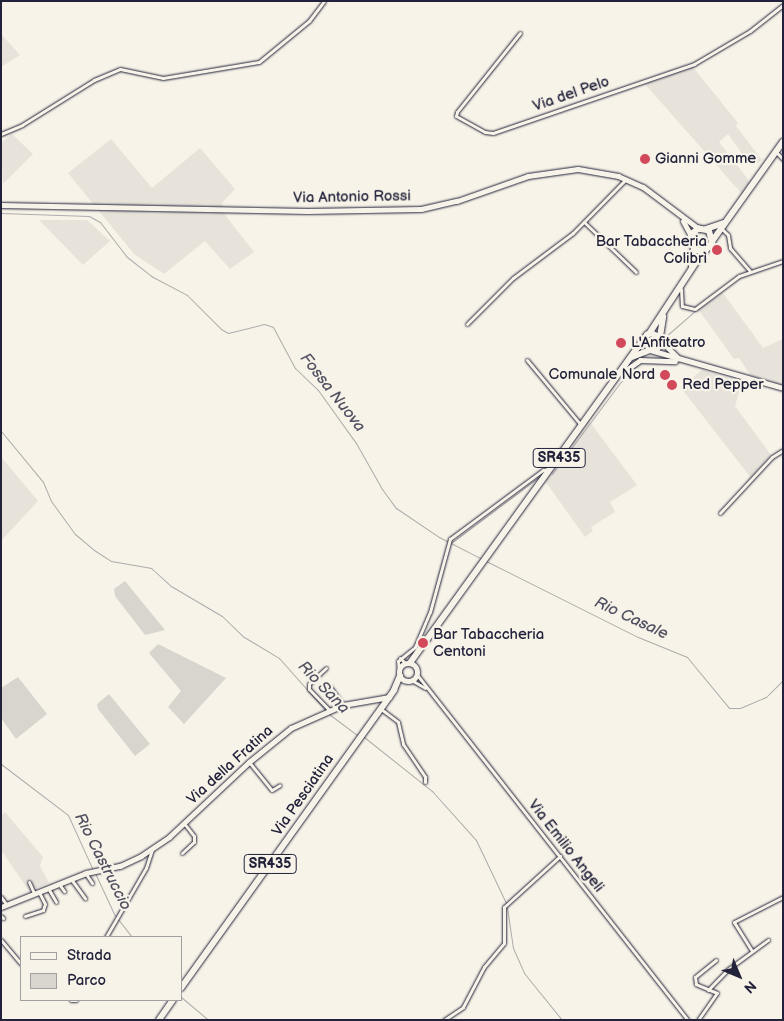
<!DOCTYPE html>
<html>
<head>
<meta charset="utf-8">
<style>
  body { margin:0 }
  #map { position:relative; width:784px; height:1021px; overflow:hidden; background:#f7f3e8; font-family:"Balsamiq Sans",sans-serif }
  div>[style] { position:absolute }
  .built>* { inset:0; background:#e7e3db }
  .green>* { inset:0; background:#d8d5cf }
  .stream>* { height:1px; margin:-0.5px; padding:0 0.5px; transform-origin:0.5px; border-radius:0.5px; background:#aeabad }
  .roads { filter:drop-shadow(0 0 1px #22223b) drop-shadow(0 0 1px #22223b) }
  .street>* { height:3px; margin:-1.5px; padding:0 1.5px; transform-origin:1.5px; border-radius:1.5px; background:#f7f3e8 }
  .secondary>* { height:5px; margin:-2.5px; padding:0 2.5px; transform-origin:2.5px; border-radius:2.5px; background:#f7f3e8 }
  .primary>* { height:5.5px; margin:-2.75px; padding:0 2.75px; transform-origin:2.75px; border-radius:2.75px; background:#f7f3e8 }
  .primary>.ring { margin:-2.75px; padding:0; box-sizing:content-box; background:none; border:5.5px solid #f7f3e8; border-radius:50% }
  .dots>* { width:14px; height:14px; translate:-50% -50%; box-sizing:border-box; border:2px solid #f7f3e8; border-radius:50% }
  span { translate:-50% -50%; white-space:nowrap; text-align:center; line-height:1.15; -webkit-text-stroke:4.5px #f7f3e8; paint-order:stroke }
  .shield-label span { padding:1px 4px; background:#f7f3e8; border:1px solid; border-radius:4px; -webkit-text-stroke-width:0 }
  .shield-label { font-size:14px; color:#22223b; font-weight:700 }
  .street-label { font-size:15px; color:#22223b }
  .poi-label { font-size:15px; color:#22223b }
  .left { translate:0 -50%; text-align:left }
  .right { translate:-100% -50%; text-align:right }
  .water-label { font-size:16px; color:#535263; font-style:italic }
  .frame { position:absolute; inset:0; border:2px solid #22223b; pointer-events:none }
  .legend { position:absolute; left:20px; top:936px; width:162px; height:65px; box-sizing:border-box; background:#f7f3e8; border:1px solid #a29fa3; margin:0; padding:6px 9px; list-style:none; font-size:15px; color:#22223b }
  .legend li { display:flex; align-items:center; gap:10px; height:25px }
  .legend b { width:25px; border:1px solid #a29fa3 }
  .north { position:absolute; left:714px; top:951px; width:50px; height:50px; -webkit-text-stroke:4px #f7f3e8; paint-order:stroke; rotate:135deg; font-size:14px; font-weight:700; line-height:20px; text-align:center; color:#22223b }
  .north::after { content:''; display:block; margin:auto; width:18px; height:22px; background:#22223b; clip-path:polygon(50% 0,100% 100%,50% 72%,0 100%) }
</style>
</head>
<body>
<div id="map">
  <div class="built">
    <div style="clip-path:polygon(1px 34px,20px 55px,1px 67px)"></div>
    <div style="clip-path:polygon(692px 66px,738px 123px,736px 126px,762px 160px,757px 164px,752px 160px,748px 162px,728px 134px,719px 142px,750px 182px,742px 194px,644px 83px)"></div>
    <div style="clip-path:polygon(12px 134px,33px 154px,3px 184px,1px 143px)"></div>
    <div style="clip-path:polygon(111px 139px,152px 188px,200px 148px,235px 189px,222px 203px,225px 215px,254px 252px,230px 269px,205px 241px,164px 274px,134px 254px,68px 173px)"></div>
    <div style="clip-path:polygon(39px 220px,87px 220px,110px 241px,83px 265px)"></div>
    <div style="clip-path:polygon(723px 293px,763px 348px,783px 339px,783px 385px,751px 376px,739px 358px,734px 359px,698px 309px)"></div>
    <div style="clip-path:polygon(702px 370px,742px 382px,735px 406px,771px 455px,751px 478px,681px 388px)"></div>
    <div style="clip-path:polygon(589px 421px,637px 485px,610px 502px,615px 512px,591px 527px,593px 531px,585px 537px,545px 481px)"></div>
    <div style="clip-path:polygon(1px 457px,38px 501px,1px 541px)"></div>
    <div style="clip-path:polygon(5px 812px,43px 857px,40px 866px,49px 883px,29px 891px,1px 850px,1px 816px)"></div>
  </div>
  <div class="green">
    <div style="clip-path:polygon(125px 581px,165px 630px,145px 635px,115px 596px,114px 589px)"></div>
    <div style="clip-path:polygon(158px 644px,226px 678px,184px 724px,168px 707px,181px 691px,149px 653px)"></div>
    <div style="clip-path:polygon(18px 677px,47px 714px,16px 739px,1px 718px,1px 688px)"></div>
    <div style="clip-path:polygon(109px 694px,150px 744px,135px 756px,98px 709px,97px 704px)"></div>
  </div>
  <div class="stream">
    <div style="left:1px;top:213px;width:88px;rotate:2deg"></div>
    <div style="left:89px;top:216px;width:13px;rotate:29deg"></div>
    <div style="left:100px;top:222px;width:44px;rotate:52.4deg"></div>
    <div style="left:127px;top:257px;width:31px;rotate:38deg"></div>
    <div style="left:151px;top:276px;width:41px;rotate:27.8deg"></div>
    <div style="left:187px;top:295px;width:48px;rotate:45deg"></div>
    <div style="left:221px;top:329px;width:8px;rotate:30deg"></div>
    <div style="left:228px;top:333px;width:37px;rotate:-14deg"></div>
    <div style="left:264px;top:324px;width:9px;rotate:18deg"></div>
    <div style="left:273px;top:327px;width:47px;rotate:61.8deg"></div>
    <div style="left:295px;top:368px;width:32px;rotate:44deg"></div>
    <div style="left:318px;top:390px;width:65px;rotate:54.4deg"></div>
    <div style="left:356px;top:443px;width:53px;rotate:60.5deg"></div>
    <div style="left:382px;top:489px;width:24px;rotate:54deg"></div>
    <div style="left:396px;top:508px;width:52px;rotate:34deg"></div>
    <div style="left:439px;top:537px;width:48px;rotate:27.1deg"></div>
    <div style="left:665px;top:337px;width:41px;rotate:-41.1deg"></div>
    <div style="left:1px;top:431px;width:66px;rotate:50.5deg"></div>
    <div style="left:43px;top:482px;width:21px;rotate:67deg"></div>
    <div style="left:51px;top:501px;width:41px;rotate:54deg"></div>
    <div style="left:75px;top:534px;width:25px;rotate:40deg"></div>
    <div style="left:94px;top:550px;width:20px;rotate:33deg"></div>
    <div style="left:111px;top:561px;width:41px;rotate:9.9deg"></div>
    <div style="left:151px;top:568px;width:27px;rotate:42deg"></div>
    <div style="left:171px;top:586px;width:59px;rotate:30.5deg"></div>
    <div style="left:222px;top:616px;width:30px;rotate:44deg"></div>
    <div style="left:244px;top:637px;width:41px;rotate:31deg"></div>
    <div style="left:279px;top:658px;width:71px;rotate:48.4deg"></div>
    <div style="left:552px;top:474px;width:112px;rotate:-53.3deg"></div>
    <div style="left:619px;top:384px;width:28px;rotate:-46deg"></div>
    <div style="left:451px;top:543px;width:115px;rotate:-36.9deg"></div>
    <div style="left:486px;top:561px;width:170px;rotate:26.6deg"></div>
    <div style="left:638px;top:637px;width:53px;rotate:22.2deg"></div>
    <div style="left:687px;top:657px;width:66px;rotate:50.5deg"></div>
    <div style="left:729px;top:708px;width:11px"></div>
    <div style="left:740px;top:708px;width:28px;rotate:-23deg"></div>
    <div style="left:766px;top:697px;width:24px;rotate:-45deg"></div>
    <div style="left:329px;top:714px;width:36px;rotate:37deg"></div>
    <div style="left:364px;top:737px;width:87px;rotate:38.5deg"></div>
    <div style="left:432px;top:791px;width:66px;rotate:48.1deg"></div>
    <div style="left:476px;top:840px;width:70px;rotate:64.5deg"></div>
    <div style="left:1px;top:764px;width:84px;rotate:37.3deg"></div>
    <div style="left:68px;top:815px;width:60px;rotate:65.6deg"></div>
    <div style="left:95px;top:873px;width:45px;rotate:65.1deg"></div>
    <div style="left:114px;top:914px;width:29px;rotate:52deg"></div>
    <div style="left:507px;top:907px;width:41px;rotate:81.7deg"></div>
    <div style="left:513px;top:948px;width:27px;rotate:66deg"></div>
    <div style="left:524px;top:973px;width:60px;rotate:51deg"></div>
    <div style="left:181px;top:997px;width:35px;rotate:40deg"></div>
  </div>
  <div class="roads">
    <div class="street">
      <div style="left:520px;top:33px;width:101px;rotate:128.6deg"></div>
      <div style="left:457px;top:112px;width:4px;rotate:104deg"></div>
      <div style="left:456px;top:116px;width:33px;rotate:29deg"></div>
      <div style="left:485px;top:132px;width:8px;rotate:7deg"></div>
      <div style="left:493px;top:133px;width:213px;rotate:-18.9deg"></div>
      <div style="left:694px;top:64px;width:65px;rotate:-30.5deg"></div>
      <div style="left:750px;top:31px;width:42px;rotate:-38.2deg"></div>
      <div style="left:1px;top:134px;width:23px;rotate:-23deg"></div>
      <div style="left:22px;top:125px;width:85px;rotate:-32deg"></div>
      <div style="left:94px;top:80px;width:28px;rotate:-23deg"></div>
      <div style="left:120px;top:69px;width:44px;rotate:11.8deg"></div>
      <div style="left:163px;top:78px;width:97px;rotate:-9.5deg"></div>
      <div style="left:259px;top:62px;width:65px;rotate:-39.4deg"></div>
      <div style="left:309px;top:21px;width:25px;rotate:-53deg"></div>
      <div style="left:776px;top:152px;width:10px;rotate:45deg"></div>
      <div style="left:584px;top:222px;width:72px;rotate:43.9deg"></div>
      <div style="left:722px;top:229px;width:8px;rotate:45deg"></div>
      <div style="left:728px;top:235px;width:13px;rotate:81deg"></div>
      <div style="left:730px;top:248px;width:30px;rotate:49deg"></div>
      <div style="left:681px;top:289px;width:17px;rotate:87deg"></div>
      <div style="left:682px;top:306px;width:13px;rotate:13deg"></div>
      <div style="left:695px;top:309px;width:55px;rotate:-36.9deg"></div>
      <div style="left:739px;top:276px;width:46px;rotate:-18.8deg"></div>
      <div style="left:467px;top:324px;width:65px;rotate:-45deg"></div>
      <div style="left:513px;top:278px;width:75px;rotate:-36.9deg"></div>
      <div style="left:573px;top:233px;width:74px;rotate:-45.5deg"></div>
      <div style="left:527px;top:360px;width:85px;rotate:50.3deg"></div>
      <div style="left:720px;top:513px;width:76px;rotate:-47.1deg"></div>
      <div style="left:772px;top:457px;width:13px;rotate:-32deg"></div>
      <div style="left:400px;top:658px;width:8px;rotate:45deg"></div>
      <div style="left:326px;top:668px;width:23px;rotate:137deg"></div>
      <div style="left:309px;top:684px;width:5px;rotate:90deg"></div>
      <div style="left:309px;top:689px;width:29px;rotate:46deg"></div>
      <div style="left:399px;top:672px;width:11px;rotate:-95deg"></div>
      <div style="left:398px;top:661px;width:22px;rotate:-39deg"></div>
      <div style="left:415px;top:647px;width:38px;rotate:-67deg"></div>
      <div style="left:430px;top:612px;width:76px;rotate:-74.7deg"></div>
      <div style="left:450px;top:539px;width:116px;rotate:-36.6deg"></div>
      <div style="left:543px;top:470px;width:7px;rotate:-8deg"></div>
      <div style="left:418px;top:676px;width:437px;rotate:51.9deg"></div>
      <div style="left:413px;top:681px;width:14px;rotate:30deg"></div>
      <div style="left:330px;top:687px;width:22px;rotate:54deg"></div>
      <div style="left:381px;top:709px;width:21px;rotate:37deg"></div>
      <div style="left:398px;top:722px;width:23px;rotate:77deg"></div>
      <div style="left:403px;top:744px;width:40px;rotate:56deg"></div>
      <div style="left:425px;top:777px;width:5px;rotate:90deg"></div>
      <div style="left:249px;top:762px;width:36px;rotate:51deg"></div>
      <div style="left:272px;top:790px;width:9px;rotate:-32deg"></div>
      <div style="left:182px;top:853px;width:16px;rotate:-43deg"></div>
      <div style="left:194px;top:842px;width:6px;rotate:-90deg"></div>
      <div style="left:194px;top:836px;width:16px;rotate:-128deg"></div>
      <div style="left:86px;top:874px;width:11px;rotate:56deg"></div>
      <div style="left:71px;top:879px;width:24px;rotate:54deg"></div>
      <div style="left:29px;top:882px;width:12px;rotate:66deg"></div>
      <div style="left:59px;top:884px;width:9px;rotate:54deg"></div>
      <div style="left:48px;top:888px;width:16px;rotate:60deg"></div>
      <div style="left:1px;top:897px;width:9px;rotate:54deg"></div>
      <div style="left:1px;top:916px;width:3px;rotate:45deg"></div>
      <div style="left:25px;top:916px;width:19px;rotate:-18deg"></div>
      <div style="left:43px;top:910px;width:6px;rotate:-72deg"></div>
      <div style="left:45px;top:904px;width:13px;rotate:-117deg"></div>
      <div style="left:106px;top:937px;width:80px;rotate:-59.9deg"></div>
      <div style="left:146px;top:868px;width:19px;rotate:-72deg"></div>
      <div style="left:1px;top:940px;width:31px;rotate:50deg"></div>
      <div style="left:752px;top:951px;width:34px;rotate:-122deg"></div>
      <div style="left:734px;top:922px;width:55px;rotate:-27deg"></div>
      <div style="left:708px;top:990px;width:28px;rotate:-46deg"></div>
      <div style="left:727px;top:970px;width:51px;rotate:-36.2deg"></div>
      <div style="left:71px;top:1000px;width:5px"></div>
      <div style="left:444px;top:1020px;width:23px;rotate:-34deg"></div>
      <div style="left:463px;top:1007px;width:45px;rotate:-62.3deg"></div>
      <div style="left:484px;top:967px;width:31px;rotate:-50deg"></div>
      <div style="left:504px;top:943px;width:36px;rotate:-90deg"></div>
      <div style="left:504px;top:907px;width:76px;rotate:-42.3deg"></div>
      <div style="left:698px;top:1020px;width:33px;rotate:-55deg"></div>
      <div style="left:717px;top:993px;width:23px;rotate:-157deg"></div>
      <div style="left:696px;top:984px;width:7px;rotate:-98deg"></div>
      <div style="left:695px;top:977px;width:27px;rotate:-39deg"></div>
    </div>
    <div class="secondary">
      <div style="left:1px;top:205px;width:307px;rotate:1.1deg"></div>
      <div style="left:308px;top:211px;width:113px;rotate:-1deg"></div>
      <div style="left:421px;top:209px;width:37px;rotate:-13deg"></div>
      <div style="left:457px;top:201px;width:75px;rotate:-19.4deg"></div>
      <div style="left:528px;top:176px;width:50px;rotate:-8deg"></div>
      <div style="left:578px;top:169px;width:41px;rotate:9.9deg"></div>
      <div style="left:618px;top:176px;width:27px;rotate:24deg"></div>
      <div style="left:643px;top:187px;width:70px;rotate:36.9deg"></div>
      <div style="left:683px;top:221px;width:17px;rotate:62deg"></div>
      <div style="left:662px;top:342px;width:23px;rotate:45deg"></div>
      <div style="left:650px;top:350px;width:138px;rotate:15.9deg"></div>
      <div style="left:623px;top:372px;width:21px;rotate:-35deg"></div>
      <div style="left:640px;top:360px;width:35px;rotate:2deg"></div>
      <div style="left:1px;top:907px;width:92px;rotate:-21.8deg"></div>
      <div style="left:86px;top:873px;width:35px;rotate:-12deg"></div>
      <div style="left:120px;top:866px;width:23px;rotate:-25deg"></div>
      <div style="left:141px;top:856px;width:34px;rotate:-34deg"></div>
      <div style="left:169px;top:837px;width:110px;rotate:-43.2deg"></div>
      <div style="left:249px;top:762px;width:54px;rotate:-39deg"></div>
      <div style="left:291px;top:728px;width:57px;rotate:-23.9deg"></div>
      <div style="left:343px;top:705px;width:47px;rotate:-9.9deg"></div>
    </div>
    <div class="primary">
      <div style="left:706px;top:229px;width:19px;rotate:-18deg"></div>
      <div style="left:713px;top:240px;width:120px;rotate:-54.5deg"></div>
      <div style="left:692px;top:266px;width:18px;rotate:-84deg"></div>
      <div style="left:649px;top:334px;width:91px;rotate:-56.7deg"></div>
      <div style="left:699px;top:258px;width:20px;rotate:-49deg"></div>
      <div style="left:712px;top:243px;width:12px;rotate:-104deg"></div>
      <div style="left:709px;top:231px;width:10px;rotate:-169deg"></div>
      <div style="left:699px;top:229px;width:9px;rotate:144deg"></div>
      <div style="left:692px;top:234px;width:8px;rotate:97deg"></div>
      <div style="left:691px;top:242px;width:10px;rotate:53deg"></div>
      <div style="left:697px;top:250px;width:7px;rotate:8deg"></div>
      <div style="left:660px;top:337px;width:20px;rotate:-81deg"></div>
      <div style="left:632px;top:357px;width:19px;rotate:-21deg"></div>
      <div style="left:410px;top:663px;width:390px;rotate:-54.2deg"></div>
      <div style="left:638px;top:347px;width:15px;rotate:-53deg"></div>
      <div style="left:647px;top:335px;width:4px;rotate:-27deg"></div>
      <div style="left:651px;top:333px;width:10px;rotate:24deg"></div>
      <div style="left:660px;top:337px;width:7px;rotate:82deg"></div>
      <div style="left:661px;top:344px;width:7px;rotate:124deg"></div>
      <div style="left:657px;top:350px;width:7px;rotate:180deg"></div>
      <div style="left:650px;top:350px;width:12px;rotate:-121deg"></div>
      <div class="ring" style="left:400px;top:664px;width:12.5px;height:12.5px"></div>
      <div style="left:181px;top:988px;width:366px;rotate:-54.4deg"></div>
      <div style="left:394px;top:690px;width:15px;rotate:-67deg"></div>
      <div style="left:159px;top:1020px;width:24px;rotate:-55deg"></div>
    </div>
  </div>
  <div class="dots">
    <div style="left:645px;top:159px;background:#d1495b"></div>
    <div style="left:717px;top:250px;background:#d1495b"></div>
    <div style="left:621px;top:343px;background:#d1495b"></div>
    <div style="left:665px;top:375px;background:#d1495b"></div>
    <div style="left:672px;top:385px;background:#d1495b"></div>
    <div style="left:423px;top:643px;background:#d1495b"></div>
  </div>
  <div class="shield-label">
    <span style="left:559px;top:458px">SR435</span>
    <span style="left:270px;top:864px">SR435</span>
  </div>
  <div class="street-label">
    <span style="left:571px;top:94px;rotate:-19deg">Via del Pelo</span>
    <span style="left:352px;top:197px;rotate:-1deg">Via Antonio Rossi</span>
    <span style="left:230px;top:765px;rotate:-42deg">Via della Fratina</span>
    <span style="left:303px;top:795px;rotate:-55deg">Via Pesciatina</span>
    <span style="left:566px;top:846px;rotate:52deg">Via Emilio Angeli</span>
  </div>
  <div class="poi-label">
    <span class="left" style="left:655px;top:159px">Gianni Gomme</span>
    <span class="right" style="left:707px;top:250px">Bar Tabaccheria<br>Colibrì</span>
    <span class="left" style="left:631px;top:343px">L'Anfiteatro</span>
    <span class="right" style="left:655px;top:375px">Comunale Nord</span>
    <span class="left" style="left:682px;top:385px">Red Pepper</span>
    <span class="left" style="left:433px;top:643px">Bar Tabaccheria<br>Centoni</span>
  </div>
  <div class="water-label">
    <span style="left:332px;top:393px;rotate:52deg">Fossa Nuova</span>
    <span style="left:631px;top:619px;rotate:25deg">Rio Casale</span>
    <span style="left:323px;top:688px;rotate:46deg">Rio Sana</span>
    <span style="left:102px;top:862px;rotate:63deg">Rio Castruccio</span>
  </div>
  <div class="frame"></div>
  <ul class="legend">
  <li><b style="height:6px;background:#f7f3e8"></b>Strada</li>
  <li><b style="height:14px;background:#d8d5cf"></b>Parco</li>
  </ul>
  <div class="north">N</div>
</div>
</body>
</html>
